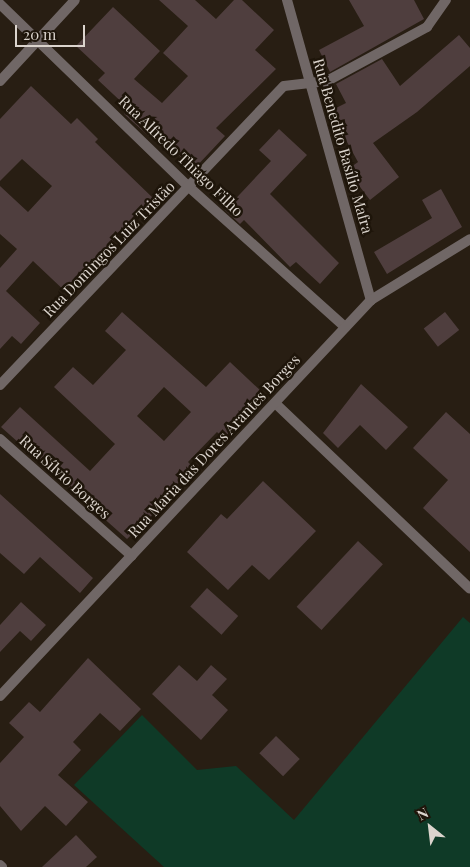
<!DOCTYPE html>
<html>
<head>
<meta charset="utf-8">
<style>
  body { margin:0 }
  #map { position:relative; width:470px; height:867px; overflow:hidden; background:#281e13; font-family:"Playfair Display",serif }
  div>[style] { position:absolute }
  .green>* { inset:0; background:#0f3a27 }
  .building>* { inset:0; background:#4f3e3e; transform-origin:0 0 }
  .minor>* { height:10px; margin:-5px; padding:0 5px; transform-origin:5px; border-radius:5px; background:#706766 }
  span { translate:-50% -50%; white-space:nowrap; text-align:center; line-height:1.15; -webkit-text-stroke:5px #1e150a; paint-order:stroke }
  .street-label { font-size:15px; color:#dbd4cd }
  .north { position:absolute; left:405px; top:802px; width:50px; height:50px; -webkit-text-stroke:4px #1e150a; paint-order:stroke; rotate:331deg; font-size:14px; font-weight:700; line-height:20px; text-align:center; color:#dbd4cd }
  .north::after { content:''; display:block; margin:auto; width:18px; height:22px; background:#dbd4cd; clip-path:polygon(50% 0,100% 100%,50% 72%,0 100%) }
  .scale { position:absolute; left:15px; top:25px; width:70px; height:22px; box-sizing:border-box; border:2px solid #dbd4cd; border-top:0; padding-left:6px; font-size:15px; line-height:18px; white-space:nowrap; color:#dbd4cd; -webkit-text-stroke:4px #1e150a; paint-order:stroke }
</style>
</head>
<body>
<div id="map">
  <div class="green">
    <div style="clip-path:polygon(463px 617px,470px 623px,470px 867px,164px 867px,74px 785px,142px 715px,197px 770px,236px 766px,294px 820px)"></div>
  </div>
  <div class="building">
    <div style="clip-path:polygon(159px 0,195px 0,216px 19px,234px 0,242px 0,274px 30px,255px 50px,276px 69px,216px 128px,225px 136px,194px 169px,156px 134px,152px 139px,124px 114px,129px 109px,98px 80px,105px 73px,76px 46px,113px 7px,160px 51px,134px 79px,162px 103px,188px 76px,163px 53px,188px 26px)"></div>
    <div style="clip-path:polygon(349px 0,414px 0,424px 19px,330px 72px,319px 50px,364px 26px)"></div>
    <div style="clip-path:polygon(459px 35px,470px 48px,470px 66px,417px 112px,373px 143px,399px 177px,370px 200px,347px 170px,358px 162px,330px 111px,346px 103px,336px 84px,382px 59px,400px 86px)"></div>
    <div style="clip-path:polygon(31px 86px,71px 124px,77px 118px,98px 139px,95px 142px,154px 199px,82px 274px,86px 277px,69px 295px,33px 261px,6px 291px,40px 323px,21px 344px,12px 336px,0 349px,0 268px,17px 249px,0 234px,0 186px,28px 212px,52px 186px,22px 159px,0 181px,0 119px)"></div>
    <div style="clip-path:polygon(279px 129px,307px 155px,270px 194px,339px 263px,320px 284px,296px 262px,290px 267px,244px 220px,240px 224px,225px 210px,271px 161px,259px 150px)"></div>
    <div style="clip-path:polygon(441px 189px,462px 227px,387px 274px,374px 252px,432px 218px,422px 200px)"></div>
    <div style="clip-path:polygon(evenodd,122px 312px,206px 387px,230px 362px,262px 392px,224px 439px,217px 432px,188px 462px,193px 467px,171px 491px,174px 494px,127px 539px,1px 427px,20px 407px,90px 471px,115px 444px,54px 387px,73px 367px,93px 385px,126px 350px,105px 331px,122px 312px,164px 387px,191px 412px,164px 441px,137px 416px,164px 387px)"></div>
    <div style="left:445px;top:312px;width:23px;height:27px;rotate:52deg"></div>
    <div style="clip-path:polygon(361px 384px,408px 427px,386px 450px,360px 425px,338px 448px,323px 433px)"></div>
    <div style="clip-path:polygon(446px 412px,470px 434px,470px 552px,423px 508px,448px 480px,413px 448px)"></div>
    <div style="clip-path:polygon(263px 481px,316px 531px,269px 580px,252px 565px,228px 590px,187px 552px,221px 514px,227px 519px)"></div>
    <div style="clip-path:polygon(0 494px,93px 578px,80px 593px,40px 557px,24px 574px,0 553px)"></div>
    <div style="left:358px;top:541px;width:34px;height:90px;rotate:43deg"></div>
    <div style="left:207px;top:588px;width:42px;height:25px;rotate:42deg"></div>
    <div style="clip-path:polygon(21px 602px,46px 625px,31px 641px,20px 631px,0 652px,0 625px)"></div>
    <div style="clip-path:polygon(88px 658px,141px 709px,120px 731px,100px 713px,73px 742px,81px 750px,58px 775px,88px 802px,66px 826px,45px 806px,21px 831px,0 806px,0 763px,24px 737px,9px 723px,29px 702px,40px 712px)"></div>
    <div style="clip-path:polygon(179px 665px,197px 681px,211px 665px,227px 679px,212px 695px,228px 710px,201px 740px,152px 694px)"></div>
    <div style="left:276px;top:736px;width:33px;height:24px;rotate:44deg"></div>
    <div style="clip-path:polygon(76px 835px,97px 857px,86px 867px,42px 867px)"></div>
  </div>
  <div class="minor">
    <div style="left:287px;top:0;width:312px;rotate:74.4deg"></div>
    <div style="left:0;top:4px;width:263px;rotate:44.1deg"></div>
    <div style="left:189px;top:187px;width:210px;rotate:41.9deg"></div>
    <div style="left:0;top:81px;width:110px;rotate:-47.2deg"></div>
    <div style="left:0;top:385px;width:412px;rotate:-46.5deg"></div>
    <div style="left:284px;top:86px;width:43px;rotate:-6.6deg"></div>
    <div style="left:327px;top:81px;width:114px;rotate:-28.4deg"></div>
    <div style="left:427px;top:27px;width:33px;rotate:-55deg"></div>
    <div style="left:275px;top:403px;width:269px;rotate:43.6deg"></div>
    <div style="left:0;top:439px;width:176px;rotate:41.6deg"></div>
    <div style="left:0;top:696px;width:543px;rotate:-46.87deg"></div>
    <div style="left:371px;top:300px;width:116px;rotate:-31.6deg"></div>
    <div style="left:0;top:865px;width:3px;rotate:45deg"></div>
  </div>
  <div class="street-label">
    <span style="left:343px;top:146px;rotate:74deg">Rua Benedito Basílio Mafra</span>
    <span style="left:181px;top:156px;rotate:44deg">Rua Alfredo Thiago Filho</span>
    <span style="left:109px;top:249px;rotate:-46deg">Rua Domingos Luiz Tristão</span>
    <span style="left:214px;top:446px;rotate:-47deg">Rua Maria das Dores Arantes Borges</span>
    <span style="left:65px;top:477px;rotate:42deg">Rua Sílvio Borges</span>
  </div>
  <div class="north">N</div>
  <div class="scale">20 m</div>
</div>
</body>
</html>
